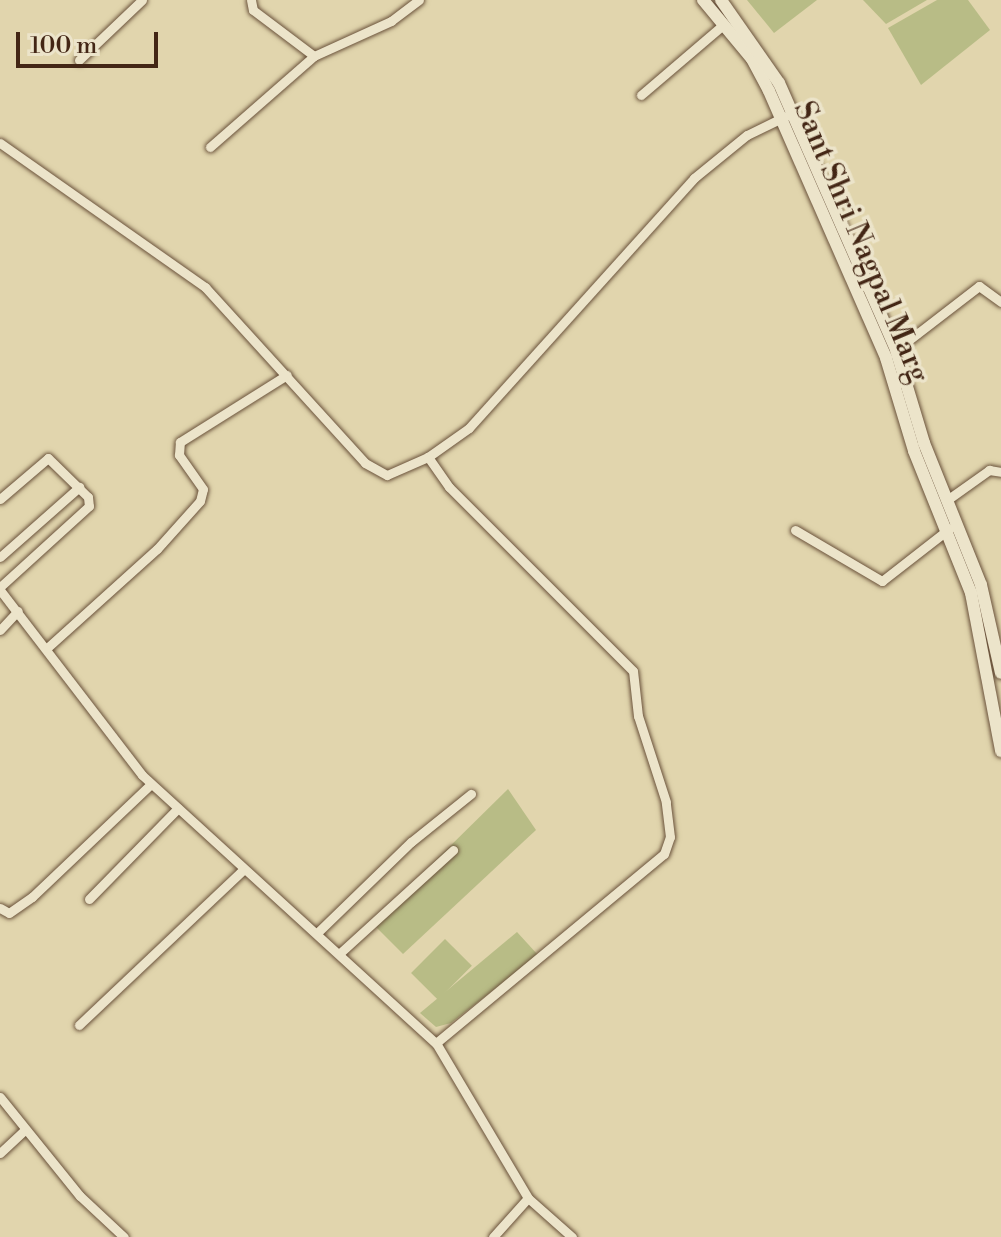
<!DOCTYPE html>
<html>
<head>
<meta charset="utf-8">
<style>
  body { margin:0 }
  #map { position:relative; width:1001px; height:1237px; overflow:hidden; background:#e1d5ad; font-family:"Libre Bodoni",serif }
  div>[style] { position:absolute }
  .green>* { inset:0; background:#b8bc86; transform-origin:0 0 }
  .roads { filter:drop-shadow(0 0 2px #6a523b) drop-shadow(0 0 2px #6a523b) }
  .street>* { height:9px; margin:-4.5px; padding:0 4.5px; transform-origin:4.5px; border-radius:4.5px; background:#ece4ca }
  .secondary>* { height:12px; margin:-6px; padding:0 6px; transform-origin:6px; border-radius:6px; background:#ece4ca }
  span { translate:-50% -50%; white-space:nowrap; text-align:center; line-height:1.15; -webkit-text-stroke:7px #ece4ca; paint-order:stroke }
  .street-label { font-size:30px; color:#432615 }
  .scale { position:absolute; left:16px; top:32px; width:142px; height:36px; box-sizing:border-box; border:4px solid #432615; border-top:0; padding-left:10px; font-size:24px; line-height:28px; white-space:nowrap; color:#432615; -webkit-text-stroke:6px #ece4ca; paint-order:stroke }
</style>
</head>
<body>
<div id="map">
  <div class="green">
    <div style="clip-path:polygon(747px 0,817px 0,774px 33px)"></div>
    <div style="clip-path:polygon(863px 0,927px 0,886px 24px)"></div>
    <div style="clip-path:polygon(937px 0,968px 0,990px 30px,921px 85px,888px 28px)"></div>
    <div style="clip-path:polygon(508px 789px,536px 830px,403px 954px,372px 923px)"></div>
    <div style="clip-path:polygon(517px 932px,538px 955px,451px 1023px,436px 1027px,420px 1013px)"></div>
    <div style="left:445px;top:939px;width:38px;height:48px;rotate:45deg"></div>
  </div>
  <div class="roads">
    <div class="street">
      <div style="left:251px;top:0;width:10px;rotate:79deg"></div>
      <div style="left:253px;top:10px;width:76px;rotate:37deg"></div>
      <div style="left:79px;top:60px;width:87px;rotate:-43.6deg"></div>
      <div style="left:641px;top:95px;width:109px;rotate:-40.5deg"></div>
      <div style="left:0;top:143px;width:251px;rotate:35.1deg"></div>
      <div style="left:205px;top:287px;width:238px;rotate:47.7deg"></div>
      <div style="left:365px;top:463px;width:25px;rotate:29deg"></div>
      <div style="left:387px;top:475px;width:45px;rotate:-23.7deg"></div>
      <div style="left:428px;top:457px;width:50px;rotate:-35.3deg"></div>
      <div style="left:469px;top:428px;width:336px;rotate:-48deg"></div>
      <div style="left:694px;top:178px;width:68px;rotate:-39.1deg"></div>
      <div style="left:747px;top:135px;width:43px;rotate:-26deg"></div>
      <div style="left:210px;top:147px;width:138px;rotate:-41.2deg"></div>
      <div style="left:314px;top:56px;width:85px;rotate:-24.4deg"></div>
      <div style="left:391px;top:21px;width:35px;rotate:-37deg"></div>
      <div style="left:896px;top:350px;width:105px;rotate:-37.6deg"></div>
      <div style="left:979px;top:286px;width:27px;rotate:36deg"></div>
      <div style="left:0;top:499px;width:63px;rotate:-40.5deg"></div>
      <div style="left:48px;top:458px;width:56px;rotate:44.3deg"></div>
      <div style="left:88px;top:497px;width:9px;rotate:84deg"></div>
      <div style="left:89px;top:506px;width:120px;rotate:137.7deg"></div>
      <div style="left:947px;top:500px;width:52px;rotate:-35.5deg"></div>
      <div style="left:989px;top:470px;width:12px;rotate:9deg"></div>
      <div style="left:795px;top:530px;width:101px;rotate:30.4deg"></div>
      <div style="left:882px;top:581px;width:86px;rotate:-37.9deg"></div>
      <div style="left:0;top:557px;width:106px;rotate:-41.5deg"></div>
      <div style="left:0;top:590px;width:233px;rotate:52.5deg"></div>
      <div style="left:142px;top:775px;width:398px;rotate:42.4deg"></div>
      <div style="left:436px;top:1043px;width:296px;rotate:-39.7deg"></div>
      <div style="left:664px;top:854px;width:18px;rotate:-71deg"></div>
      <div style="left:670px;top:837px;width:35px;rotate:-97deg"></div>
      <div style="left:666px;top:802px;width:90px;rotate:-108deg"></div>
      <div style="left:638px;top:716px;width:45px;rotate:-96.3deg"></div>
      <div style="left:633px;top:671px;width:260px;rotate:-135deg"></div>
      <div style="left:449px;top:487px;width:37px;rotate:-125deg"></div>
      <div style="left:0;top:630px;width:26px;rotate:-47deg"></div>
      <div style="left:47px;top:648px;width:148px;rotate:-42deg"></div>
      <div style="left:157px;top:549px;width:64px;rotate:-48.1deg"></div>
      <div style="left:200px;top:501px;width:12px;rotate:-76deg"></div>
      <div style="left:203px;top:489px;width:42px;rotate:-125.2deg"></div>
      <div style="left:179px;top:455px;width:13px;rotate:-86deg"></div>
      <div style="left:180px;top:442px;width:126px;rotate:-32.1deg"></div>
      <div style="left:89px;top:899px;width:127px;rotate:-45.6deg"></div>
      <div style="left:0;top:908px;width:10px;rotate:29deg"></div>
      <div style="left:9px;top:913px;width:28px;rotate:-35deg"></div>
      <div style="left:32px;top:897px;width:164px;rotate:-43.5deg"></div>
      <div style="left:317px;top:933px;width:131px;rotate:-44.1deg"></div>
      <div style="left:411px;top:842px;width:77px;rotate:-38.7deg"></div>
      <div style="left:340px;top:953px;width:153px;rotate:-42.3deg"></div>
      <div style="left:79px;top:1025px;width:226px;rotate:-43.4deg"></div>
      <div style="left:436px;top:1043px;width:180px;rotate:59.3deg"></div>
      <div style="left:528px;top:1198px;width:59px;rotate:41.6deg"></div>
      <div style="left:0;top:1097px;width:127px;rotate:51.1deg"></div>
      <div style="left:80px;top:1196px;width:60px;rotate:43deg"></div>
      <div style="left:0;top:1153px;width:34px;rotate:-43deg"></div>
      <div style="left:493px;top:1237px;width:52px;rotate:-48.1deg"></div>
    </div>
    <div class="secondary">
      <div style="left:703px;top:0;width:77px;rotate:50.3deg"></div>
      <div style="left:752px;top:59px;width:36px;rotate:62deg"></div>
      <div style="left:769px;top:91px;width:292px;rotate:66.3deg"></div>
      <div style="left:886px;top:358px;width:97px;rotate:73.2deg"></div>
      <div style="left:914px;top:451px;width:153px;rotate:68.1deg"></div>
      <div style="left:971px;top:593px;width:161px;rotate:79.2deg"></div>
      <div style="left:721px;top:0;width:101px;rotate:55.1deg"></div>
      <div style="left:779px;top:83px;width:292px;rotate:66.3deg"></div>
      <div style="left:896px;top:350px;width:97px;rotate:73.2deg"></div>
      <div style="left:924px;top:443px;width:153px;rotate:68.1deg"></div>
      <div style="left:981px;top:585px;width:90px;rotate:77.2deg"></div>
    </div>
  </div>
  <div class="street-label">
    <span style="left:861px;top:242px;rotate:67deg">Sant Shri Nagpal Marg</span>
  </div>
  <div class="scale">100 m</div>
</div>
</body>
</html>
